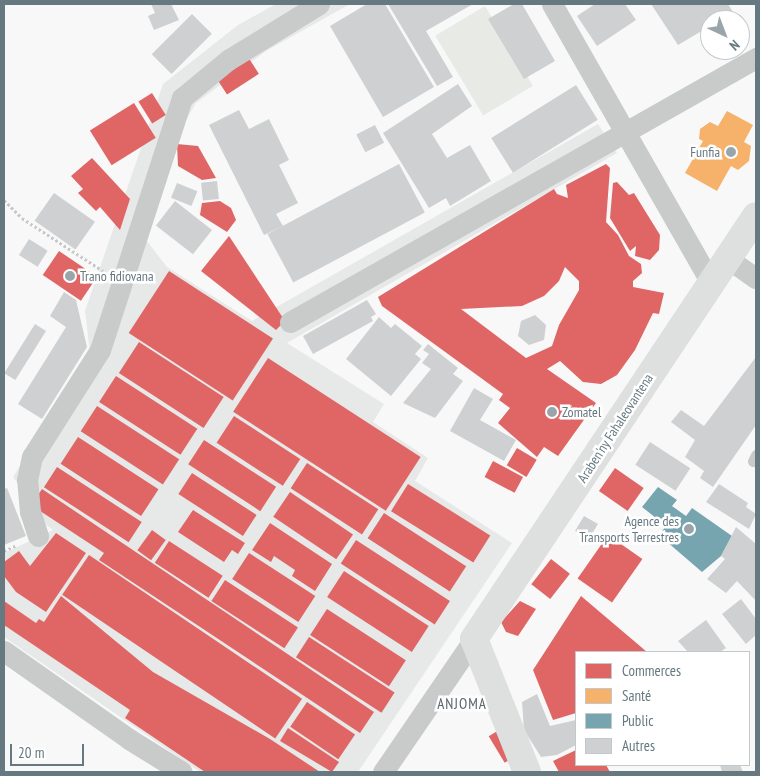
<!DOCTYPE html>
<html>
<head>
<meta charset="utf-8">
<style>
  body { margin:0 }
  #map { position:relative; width:760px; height:776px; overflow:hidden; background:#f8f8f8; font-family:"PT Sans Narrow",sans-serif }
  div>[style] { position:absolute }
  .built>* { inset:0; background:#e7e9e8 }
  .green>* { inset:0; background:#e8eae5; transform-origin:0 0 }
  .shops>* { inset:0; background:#e06666; transform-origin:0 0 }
  .health>* { inset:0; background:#f6b26b }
  .public>* { inset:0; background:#76a5af }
  .building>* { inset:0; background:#cfd0d1; transform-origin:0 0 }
  .path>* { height:3px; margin-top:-1.5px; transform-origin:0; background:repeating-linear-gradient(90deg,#c7c8c9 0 2.5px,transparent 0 5px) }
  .lane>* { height:11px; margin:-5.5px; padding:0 5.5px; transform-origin:5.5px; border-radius:5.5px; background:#c9cbcb }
  .street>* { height:21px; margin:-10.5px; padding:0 10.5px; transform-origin:10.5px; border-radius:10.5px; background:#c9cbcb }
  .secondary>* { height:28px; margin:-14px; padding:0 14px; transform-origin:14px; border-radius:14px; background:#dedfdf }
  .dots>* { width:14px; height:14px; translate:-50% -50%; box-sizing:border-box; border:2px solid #fff; border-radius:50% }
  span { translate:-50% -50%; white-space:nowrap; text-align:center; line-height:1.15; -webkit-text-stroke:5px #fff; paint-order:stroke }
  .poi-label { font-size:14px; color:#667980 }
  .right { translate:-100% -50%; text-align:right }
  .left { translate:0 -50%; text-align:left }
  .street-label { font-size:14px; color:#667980 }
  .neighbourhood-label { font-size:15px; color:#57666c; letter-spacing:1px }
  .frame { position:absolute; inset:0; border:5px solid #667980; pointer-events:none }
  .legend { position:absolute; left:575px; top:651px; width:175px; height:115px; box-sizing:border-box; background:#fff; border:1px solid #c2c9cc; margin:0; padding:6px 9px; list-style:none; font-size:15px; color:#667980 }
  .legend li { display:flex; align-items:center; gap:10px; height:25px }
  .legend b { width:25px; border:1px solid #c2c9cc }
  .north { position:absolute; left:700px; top:10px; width:50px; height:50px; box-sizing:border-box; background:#fff; border:1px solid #c2c9cc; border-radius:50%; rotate:137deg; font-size:14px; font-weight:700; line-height:20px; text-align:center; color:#667980 }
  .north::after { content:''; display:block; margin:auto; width:18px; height:22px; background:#99a5aa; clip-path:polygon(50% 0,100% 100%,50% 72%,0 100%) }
  .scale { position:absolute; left:10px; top:744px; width:74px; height:22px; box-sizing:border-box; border:2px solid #667980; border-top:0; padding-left:6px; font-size:15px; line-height:18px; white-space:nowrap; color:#667980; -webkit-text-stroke:4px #fff; paint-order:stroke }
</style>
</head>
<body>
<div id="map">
  <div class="built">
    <div style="clip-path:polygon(276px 4px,350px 4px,266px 51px,196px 103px,177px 136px,146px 240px,167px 267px,252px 321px,598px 124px,617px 153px,287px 343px,384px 404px,373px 422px,428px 458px,415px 481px,512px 543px,358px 772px,200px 772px,4px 637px,4px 553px,53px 530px,32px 514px,30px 500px,13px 477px,90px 353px,85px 311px,163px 84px,238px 25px)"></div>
  </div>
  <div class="green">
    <div style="left:485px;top:6px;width:93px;height:58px;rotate:59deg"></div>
  </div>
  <div class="shops">
    <div style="left:248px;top:57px;width:20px;height:38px;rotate:57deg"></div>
    <div style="left:152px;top:93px;width:26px;height:16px;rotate:58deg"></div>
    <div style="left:134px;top:103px;width:41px;height:52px;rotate:58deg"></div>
    <div style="clip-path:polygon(177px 144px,198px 146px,216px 178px,202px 180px,178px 166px)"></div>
    <div style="clip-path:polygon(92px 158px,130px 199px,120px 230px,100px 207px,96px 211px,78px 193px,83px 189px,71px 176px)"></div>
    <div style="clip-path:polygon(evenodd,606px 164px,610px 168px,606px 222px,618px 235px,629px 256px,641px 264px,642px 273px,633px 281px,633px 287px,664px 293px,659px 314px,653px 313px,635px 350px,617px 375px,601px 384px,583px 382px,560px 361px,547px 369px,596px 403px,558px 456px,544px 447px,537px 457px,498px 423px,510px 408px,499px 400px,503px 394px,382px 306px,378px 297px,554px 189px,557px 194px,568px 198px,566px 185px,606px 164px,565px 267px,579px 281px,579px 290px,559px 325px,552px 346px,526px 358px,461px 309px,522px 306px,544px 296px,559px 281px,565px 267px)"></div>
    <div style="clip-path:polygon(617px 182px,629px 195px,634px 193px,660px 235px,659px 250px,650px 260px,635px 256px,636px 246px,630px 251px,610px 218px,613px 183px)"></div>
    <div style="clip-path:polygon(220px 201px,231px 208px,236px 220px,227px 232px,200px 215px,202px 203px)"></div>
    <div style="clip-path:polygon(229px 236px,285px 321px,276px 330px,201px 271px)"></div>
    <div style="left:59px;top:251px;width:46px;height:29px;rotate:34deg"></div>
    <div style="left:169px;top:271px;width:124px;height:74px;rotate:33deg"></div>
    <div style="left:139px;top:342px;width:101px;height:37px;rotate:33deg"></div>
    <div style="left:268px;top:358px;width:182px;height:64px;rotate:33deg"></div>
    <div style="left:116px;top:376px;width:97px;height:31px;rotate:33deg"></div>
    <div style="left:97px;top:406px;width:98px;height:30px;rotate:33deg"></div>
    <div style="left:234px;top:416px;width:79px;height:32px;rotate:33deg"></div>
    <div style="left:78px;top:437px;width:96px;height:32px;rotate:33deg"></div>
    <div style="left:204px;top:440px;width:86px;height:29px;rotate:33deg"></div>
    <div style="left:517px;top:448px;width:23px;height:20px;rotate:31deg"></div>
    <div style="left:493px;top:461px;width:34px;height:18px;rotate:28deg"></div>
    <div style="left:307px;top:463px;width:85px;height:30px;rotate:33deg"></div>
    <div style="left:57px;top:467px;width:101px;height:24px;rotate:33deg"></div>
    <div style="left:615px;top:468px;width:35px;height:28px;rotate:35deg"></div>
    <div style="left:192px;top:473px;width:77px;height:25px;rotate:33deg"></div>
    <div style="left:408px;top:484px;width:97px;height:32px;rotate:32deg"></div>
    <div style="clip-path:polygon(42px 489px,374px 712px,360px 733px,99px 560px,104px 553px,31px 505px)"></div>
    <div style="left:290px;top:492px;width:76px;height:30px;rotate:34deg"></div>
    <div style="clip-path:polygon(193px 510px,245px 543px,238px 554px,232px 550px,224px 562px,178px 532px)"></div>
    <div style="left:384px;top:513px;width:98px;height:30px;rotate:33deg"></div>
    <div style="clip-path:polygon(270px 523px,332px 564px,315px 591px,292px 576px,295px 570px,274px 556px,271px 562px,252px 550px)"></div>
    <div style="left:152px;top:530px;width:17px;height:25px;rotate:36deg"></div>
    <div style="clip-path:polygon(56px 533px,86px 553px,46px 612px,16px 592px,4px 576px,4px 562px,19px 551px,30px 566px)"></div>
    <div style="left:608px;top:535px;width:42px;height:53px;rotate:35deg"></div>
    <div style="left:356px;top:540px;width:112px;height:28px;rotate:33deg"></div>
    <div style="left:169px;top:541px;width:64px;height:26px;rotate:33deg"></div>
    <div style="left:249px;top:553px;width:79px;height:31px;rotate:33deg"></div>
    <div style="left:89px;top:555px;width:257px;height:48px;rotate:34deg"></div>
    <div style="left:551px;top:559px;width:24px;height:32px;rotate:38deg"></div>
    <div style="left:344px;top:571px;width:101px;height:31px;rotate:33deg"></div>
    <div style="left:225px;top:580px;width:87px;height:25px;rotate:33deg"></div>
    <div style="clip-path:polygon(61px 596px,153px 672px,270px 739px,320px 772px,205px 772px,125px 718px,130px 710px,4px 625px,4px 601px,36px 623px,39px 619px,44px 622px)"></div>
    <div style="clip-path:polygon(581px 596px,647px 652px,576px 652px,576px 713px,553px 720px,533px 670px)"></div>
    <div style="clip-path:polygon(520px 601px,536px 609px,518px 636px,506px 632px,501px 622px)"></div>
    <div style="left:327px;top:609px;width:94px;height:31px;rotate:33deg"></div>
    <div style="left:309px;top:637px;width:102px;height:24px;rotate:33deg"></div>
    <div style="left:307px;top:702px;width:58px;height:30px;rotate:34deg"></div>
    <div style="clip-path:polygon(288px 728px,339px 762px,332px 772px,280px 741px)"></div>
    <div style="left:499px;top:730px;width:31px;height:12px;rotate:59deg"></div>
    <div style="clip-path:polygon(576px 750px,576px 765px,606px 765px,610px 772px,559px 772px,553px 761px)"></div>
  </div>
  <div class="health">
    <div style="clip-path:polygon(727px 111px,753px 125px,744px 142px,751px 146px,749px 161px,738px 170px,731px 166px,717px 191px,685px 173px,703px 141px,699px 139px,700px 129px,710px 122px,718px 126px)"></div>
  </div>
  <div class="public">
    <div style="clip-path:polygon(658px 487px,677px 500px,672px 506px,686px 516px,692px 508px,732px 536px,721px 556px,702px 572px,659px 535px,666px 526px,642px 507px)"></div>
  </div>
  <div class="building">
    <div style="clip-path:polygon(151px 4px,171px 4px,179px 20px,154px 30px,148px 16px,155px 13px)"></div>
    <div style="clip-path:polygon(367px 4px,385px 4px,434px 87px,383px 117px,330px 26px)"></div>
    <div style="clip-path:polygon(388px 4px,473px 4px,426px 31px,453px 77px,437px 86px)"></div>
    <div style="clip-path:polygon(514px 4px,522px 4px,555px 61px,524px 79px,488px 19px)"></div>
    <div style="clip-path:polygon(595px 4px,625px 4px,636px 20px,597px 46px,577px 16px)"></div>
    <div style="clip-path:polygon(651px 4px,728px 4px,733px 12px,720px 20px,710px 20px,710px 26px,678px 45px)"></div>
    <div style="left:192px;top:14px;width:28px;height:57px;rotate:45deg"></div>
    <div style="clip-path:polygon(458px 84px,472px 106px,432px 134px,447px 158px,470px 145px,491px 181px,450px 206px,446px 198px,429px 208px,383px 133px)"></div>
    <div style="left:576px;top:85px;width:41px;height:100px;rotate:58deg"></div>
    <div style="clip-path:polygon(239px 110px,249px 129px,269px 119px,289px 160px,279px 165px,298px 203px,276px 214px,283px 226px,264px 235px,209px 125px)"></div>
    <div style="left:375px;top:125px;width:20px;height:21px;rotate:63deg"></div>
    <div style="left:399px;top:164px;width:55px;height:149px;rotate:62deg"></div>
    <div style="left:217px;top:181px;width:18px;height:16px;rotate:84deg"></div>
    <div style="left:177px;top:183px;width:22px;height:16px;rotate:22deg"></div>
    <div style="left:54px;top:193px;width:50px;height:34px;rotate:35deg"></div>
    <div style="left:175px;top:201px;width:47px;height:31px;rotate:38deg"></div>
    <div style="left:29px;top:239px;width:22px;height:19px;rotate:32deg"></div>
    <div style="clip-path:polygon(64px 292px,76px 300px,87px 347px,42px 419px,18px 404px,66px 327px,50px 316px)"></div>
    <div style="clip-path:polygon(367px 300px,376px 314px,371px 317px,373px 321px,313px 354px,303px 336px)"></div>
    <div style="clip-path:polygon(535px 315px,546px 325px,544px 340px,529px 345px,518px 336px,521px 321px)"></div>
    <div style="clip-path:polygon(379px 317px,391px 328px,395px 324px,422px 346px,415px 354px,421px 359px,391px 396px,346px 359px)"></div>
    <div style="left:35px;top:324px;width:13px;height:58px;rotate:32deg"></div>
    <div style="clip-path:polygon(428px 344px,458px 368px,453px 374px,463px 381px,435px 418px,403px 403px,431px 369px,422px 363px,429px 354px,423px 350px)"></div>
    <div style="clip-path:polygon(756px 357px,756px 425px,713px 487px,700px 478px,704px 471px,685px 457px,695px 440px,671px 422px,681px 410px,704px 426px)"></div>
    <div style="clip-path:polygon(474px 388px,493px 399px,480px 420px,516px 440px,504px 461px,450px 431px)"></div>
    <div style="left:650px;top:442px;width:48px;height:27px;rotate:33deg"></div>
    <div style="clip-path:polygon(719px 484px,748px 503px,746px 507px,756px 514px,749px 529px,706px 502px)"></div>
    <div style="clip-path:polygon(7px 488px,26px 536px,4px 545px,4px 489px)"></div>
    <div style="clip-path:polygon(584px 516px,598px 524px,590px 537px,575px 531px)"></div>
    <div style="clip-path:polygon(736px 527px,756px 544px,756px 601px,737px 581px,726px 593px,707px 579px,725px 559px,721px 556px)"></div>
    <div style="clip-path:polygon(741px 599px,756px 619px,756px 635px,746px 644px,722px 614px)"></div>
    <div style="clip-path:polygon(706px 620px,726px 648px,720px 652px,688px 652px,678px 641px)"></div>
    <div style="clip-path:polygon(537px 694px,550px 726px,576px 720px,576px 745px,557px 755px,541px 757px,524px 730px,522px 702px)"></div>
    <div style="clip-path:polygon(720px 765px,740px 765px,743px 772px,722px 772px)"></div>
  </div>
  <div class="path">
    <div style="left:4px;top:200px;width:25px;rotate:45deg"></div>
    <div style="left:22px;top:218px;width:97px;rotate:33.2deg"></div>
    <div style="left:4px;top:551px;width:14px;rotate:-25deg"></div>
  </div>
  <div class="lane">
    <div style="left:753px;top:461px;width:7px;rotate:-63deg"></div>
  </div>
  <div class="street">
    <div style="left:552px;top:4px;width:321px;rotate:60.3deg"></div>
    <div style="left:727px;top:258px;width:35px;rotate:35deg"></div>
    <div style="left:290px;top:322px;width:536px;rotate:-29.53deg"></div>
    <div style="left:38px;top:536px;width:25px;rotate:-108deg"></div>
    <div style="left:30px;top:512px;width:32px;rotate:-95deg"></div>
    <div style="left:27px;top:480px;width:24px;rotate:-78deg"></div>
    <div style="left:32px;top:457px;width:127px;rotate:-57.6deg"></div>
    <div style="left:100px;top:350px;width:265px;rotate:-72deg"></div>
    <div style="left:182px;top:98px;width:60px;rotate:-39.6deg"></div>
    <div style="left:228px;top:60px;width:107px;rotate:-31.6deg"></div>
    <div style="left:4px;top:651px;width:153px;rotate:35.1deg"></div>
    <div style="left:129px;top:739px;width:62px;rotate:31.9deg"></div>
    <div style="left:383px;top:772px;width:161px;rotate:-55.6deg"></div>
  </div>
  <div class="secondary">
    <div style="left:527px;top:772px;width:143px;rotate:-111.7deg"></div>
    <div style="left:474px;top:639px;width:508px;rotate:-56.31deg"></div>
  </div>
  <div class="dots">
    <div style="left:731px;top:152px;background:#99a5aa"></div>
    <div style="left:70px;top:276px;background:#99a5aa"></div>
    <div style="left:552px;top:412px;background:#99a5aa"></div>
    <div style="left:689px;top:529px;background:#99a5aa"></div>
  </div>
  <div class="poi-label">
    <span class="right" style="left:720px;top:152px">Funfia</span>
    <span class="left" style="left:80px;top:276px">Trano fidiovana</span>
    <span class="left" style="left:562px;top:412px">Zomatel</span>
    <span class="right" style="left:679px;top:529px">Agence des<br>Transports Terrestres</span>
  </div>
  <div class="street-label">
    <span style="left:615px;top:428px;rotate:-57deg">Araben'ny Fahaleovantena</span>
  </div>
  <div class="neighbourhood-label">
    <span style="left:462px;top:704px">ANJOMA</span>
  </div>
  <div class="frame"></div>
  <ul class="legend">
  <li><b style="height:14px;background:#e06666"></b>Commerces</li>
  <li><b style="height:14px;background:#f6b26b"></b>Santé</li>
  <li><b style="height:14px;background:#76a5af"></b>Public</li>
  <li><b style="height:14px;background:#cfd0d1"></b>Autres</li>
  </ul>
  <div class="north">N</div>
  <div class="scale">20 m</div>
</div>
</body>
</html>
